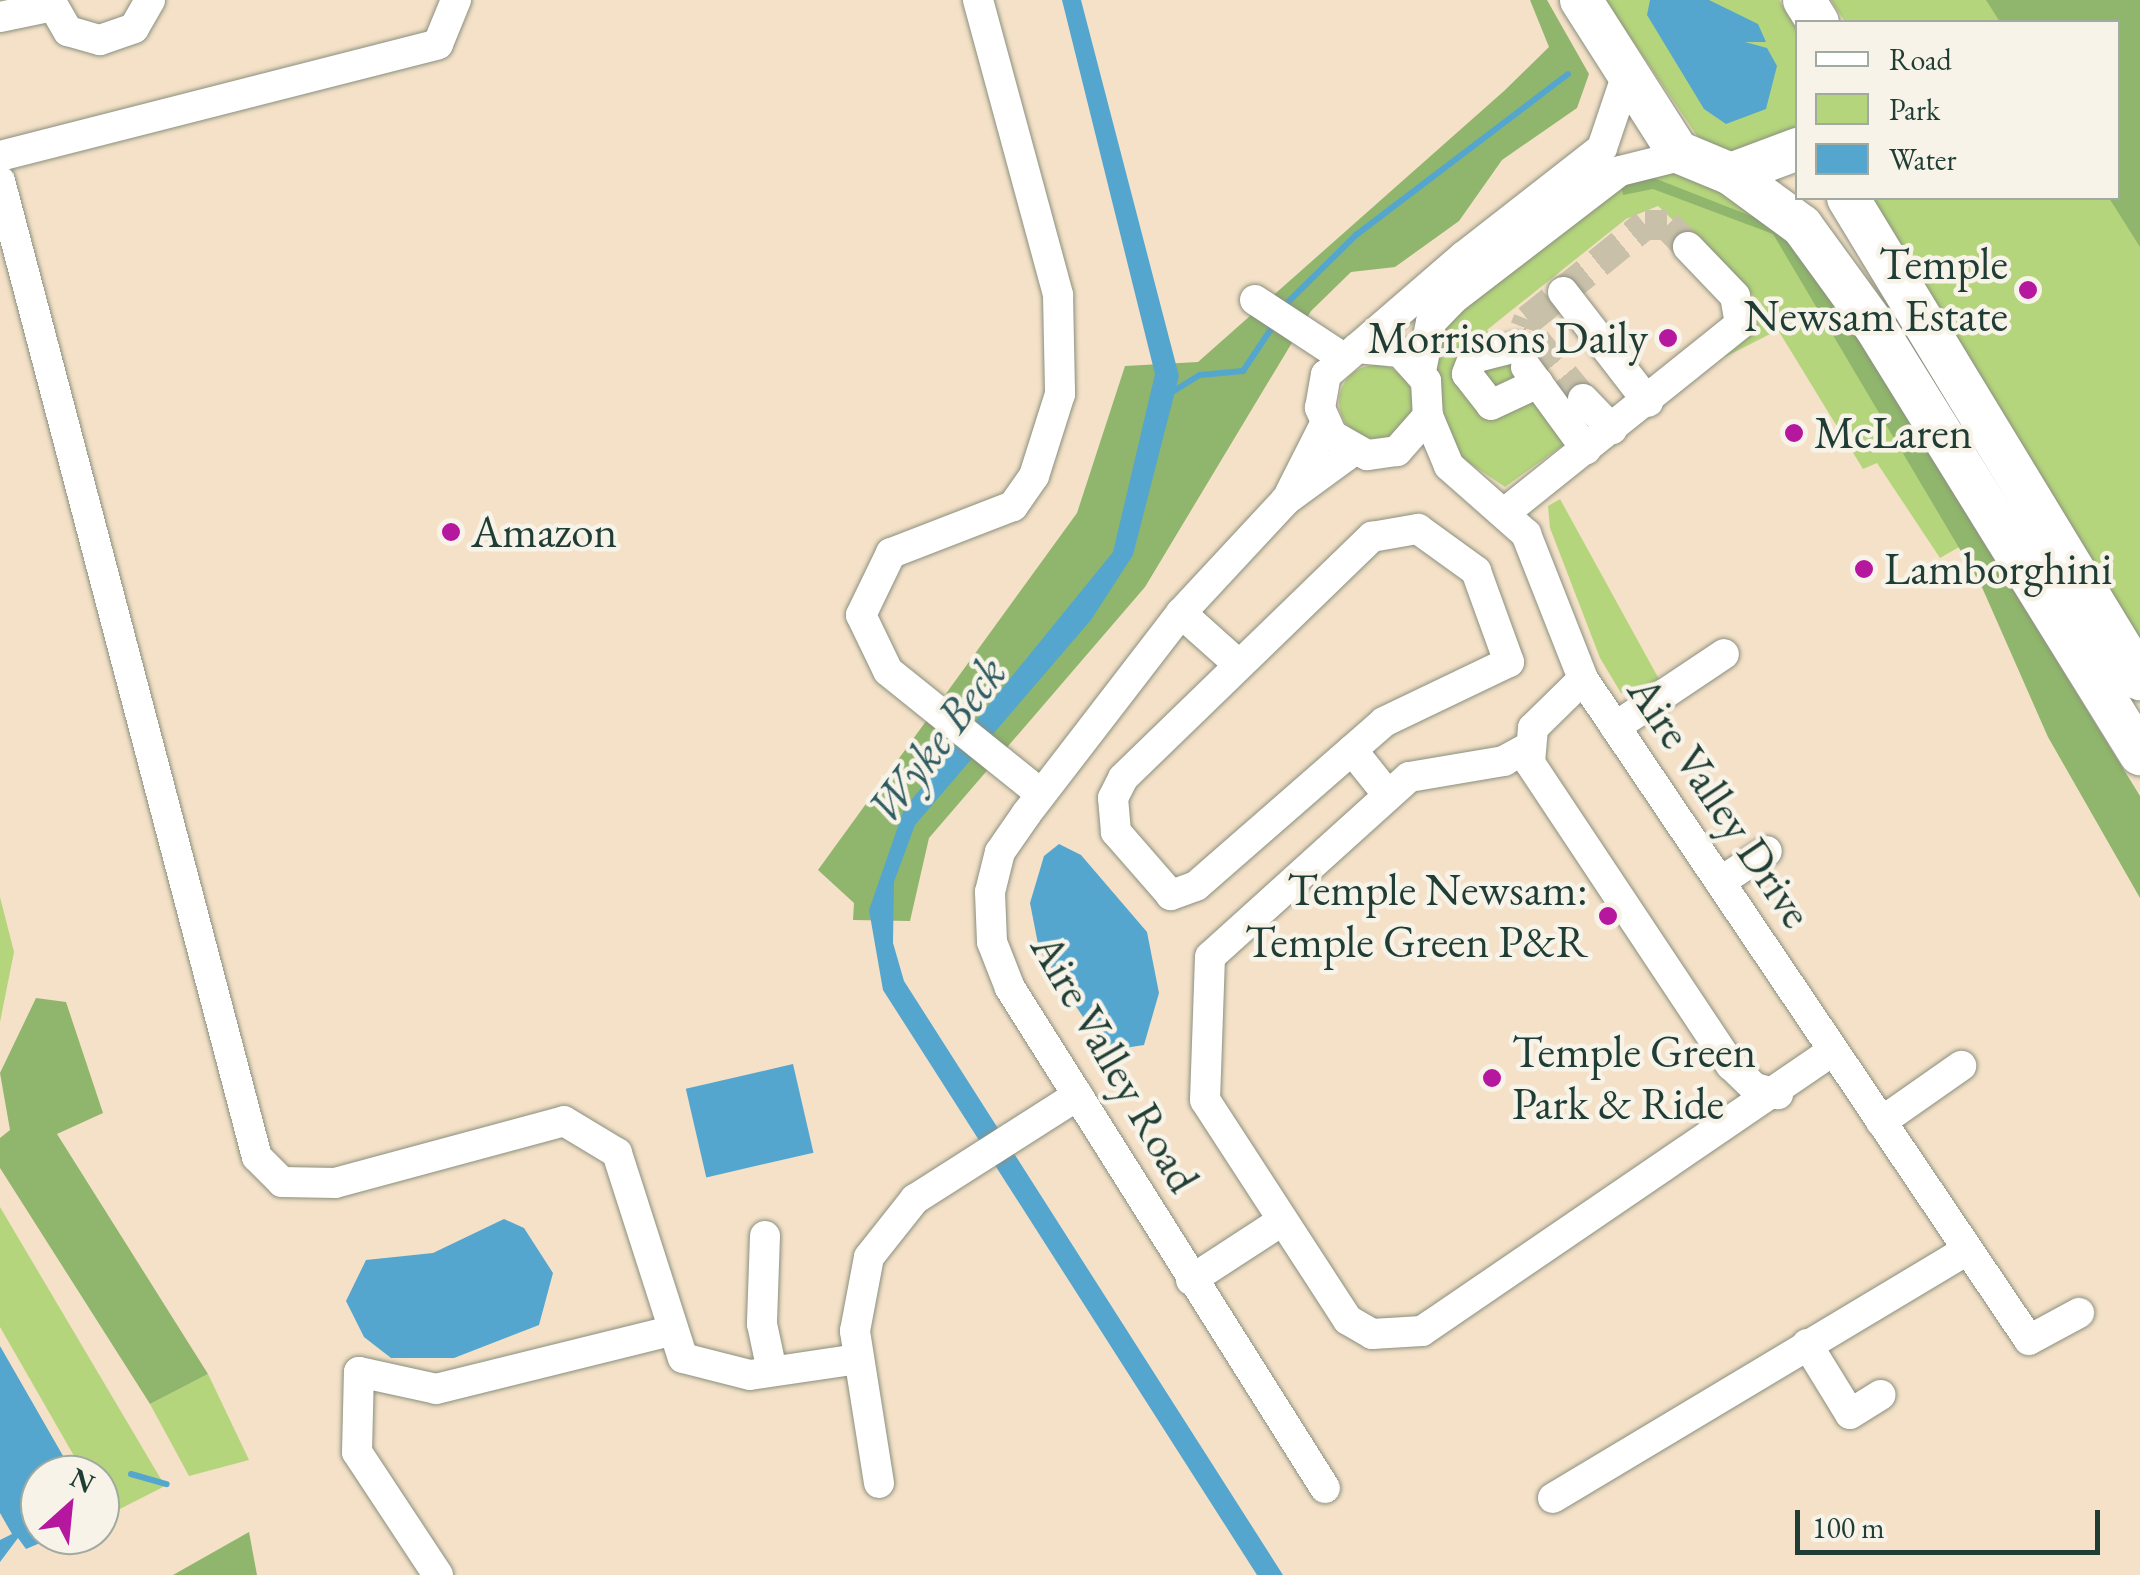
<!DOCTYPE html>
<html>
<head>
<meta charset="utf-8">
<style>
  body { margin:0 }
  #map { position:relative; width:2140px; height:1575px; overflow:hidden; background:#f4e1c8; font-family:"EB Garamond",serif }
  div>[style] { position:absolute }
  .green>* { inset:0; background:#b4d57c }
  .round { border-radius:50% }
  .forest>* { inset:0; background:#8fb66c }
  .water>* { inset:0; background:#55a6cf; transform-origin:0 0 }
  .stream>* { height:6px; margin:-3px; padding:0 3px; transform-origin:3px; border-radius:3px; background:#55a6cf }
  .minor-tunnel>* { height:30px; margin-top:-15px; transform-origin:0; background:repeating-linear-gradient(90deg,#c9c0aa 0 30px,transparent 0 45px) }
  .roads { filter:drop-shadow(0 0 2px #8a8f7e) drop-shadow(0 0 2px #8a8f7e) }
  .minor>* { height:30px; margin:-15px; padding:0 15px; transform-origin:15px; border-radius:15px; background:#fff }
  .highway>* { height:42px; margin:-21px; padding:0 21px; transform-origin:21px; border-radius:21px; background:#fff }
  .dots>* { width:28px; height:28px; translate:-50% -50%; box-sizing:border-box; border:5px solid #f7f3e8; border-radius:50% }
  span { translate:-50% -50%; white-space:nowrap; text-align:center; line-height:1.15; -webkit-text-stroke:9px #f7f3e8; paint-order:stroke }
  .poi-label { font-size:45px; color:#1f3d34 }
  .right { translate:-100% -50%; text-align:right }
  .left { translate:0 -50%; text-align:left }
  .street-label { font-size:45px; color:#1f3d34 }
  .water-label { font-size:48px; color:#2f5c62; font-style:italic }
  .legend { position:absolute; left:1795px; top:20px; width:325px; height:180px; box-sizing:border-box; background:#f7f3e8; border:2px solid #a1aaa0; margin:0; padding:12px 18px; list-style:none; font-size:30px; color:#1f3d34 }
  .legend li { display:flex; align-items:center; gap:20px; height:50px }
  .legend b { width:50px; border:2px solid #a1aaa0 }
  .north { position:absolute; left:20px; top:1455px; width:100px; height:100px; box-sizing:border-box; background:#f7f3e8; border:2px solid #a1aaa0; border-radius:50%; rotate:27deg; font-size:28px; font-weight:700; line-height:40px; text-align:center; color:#1f3d34 }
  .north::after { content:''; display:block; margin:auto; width:35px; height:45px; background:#b5179e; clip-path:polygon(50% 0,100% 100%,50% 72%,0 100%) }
  .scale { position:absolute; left:1795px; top:1510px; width:305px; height:45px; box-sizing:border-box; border:5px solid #1f3d34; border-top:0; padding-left:12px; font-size:30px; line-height:35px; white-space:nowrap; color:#1f3d34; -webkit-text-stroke:8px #f7f3e8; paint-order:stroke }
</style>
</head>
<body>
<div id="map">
  <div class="green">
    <div style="clip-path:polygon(1605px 0,1779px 0,1797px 30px,1797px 130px,1732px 154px,1702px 143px)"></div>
    <div style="clip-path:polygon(1831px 0,2140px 0,2140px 660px,1865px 198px,2118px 198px,2118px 22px,1845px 22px)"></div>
    <div style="clip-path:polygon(1651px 163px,1760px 205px,1980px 535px,1940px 558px,1877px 463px,1863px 469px,1778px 330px,1723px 358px,1755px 332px,1761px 303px,1658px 206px,1626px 219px,1487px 330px,1566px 443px,1505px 487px,1453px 452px,1433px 363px,1441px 326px)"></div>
    <div class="round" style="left:1339px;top:365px;width:74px;height:74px"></div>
    <div style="clip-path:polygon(1560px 499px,1660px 681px,1634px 695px,1621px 693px,1600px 658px,1550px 528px,1548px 506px)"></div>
    <div style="clip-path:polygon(0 897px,14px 952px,0 1022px)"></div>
    <div style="clip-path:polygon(0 1207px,165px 1486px,108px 1515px,100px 1475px,85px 1475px,0 1327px)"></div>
    <div style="clip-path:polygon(208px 1374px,249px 1460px,189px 1476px,150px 1404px)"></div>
  </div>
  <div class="forest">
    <div style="clip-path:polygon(1530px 0,1547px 0,1589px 74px,1577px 108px,1502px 160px,1459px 221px,1395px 267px,1351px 272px,1311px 311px,1145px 587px,929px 838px,910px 921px,853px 920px,854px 903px,818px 870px,1077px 513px,1125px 366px,1198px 362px,1504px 91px,1549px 47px)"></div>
    <div style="clip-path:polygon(1986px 0,2140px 0,2140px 247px,2109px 198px,2118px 198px,2118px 22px,2000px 22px)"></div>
    <div style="clip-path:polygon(1654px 178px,1779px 227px,1850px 325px,2140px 796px,2140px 898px,2048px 737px,1981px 585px,1773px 234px,1653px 189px,1623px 195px,1621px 184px)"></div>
    <div style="clip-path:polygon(36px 998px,66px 1002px,103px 1113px,57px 1134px,208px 1374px,150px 1404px,0 1168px,0 1138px,10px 1130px,0 1073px)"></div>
    <div style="clip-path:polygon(249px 1532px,257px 1575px,173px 1575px)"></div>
  </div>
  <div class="water">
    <div style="clip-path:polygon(1062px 0,1081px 0,1179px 376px,1133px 555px,1091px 620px,915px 825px,894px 882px,893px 943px,904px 981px,1283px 1575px,1257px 1575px,883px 990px,869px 910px,904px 809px,1113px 552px,1155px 374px)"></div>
    <div style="clip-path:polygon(1650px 0,1709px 0,1758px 24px,1766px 42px,1745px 42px,1767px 48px,1777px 66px,1766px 109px,1726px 124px,1704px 109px,1647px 15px)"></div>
    <div style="clip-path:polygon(1059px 844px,1081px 855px,1147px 932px,1159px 993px,1144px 1045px,1105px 1051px,1039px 949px,1030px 903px,1044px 856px)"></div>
    <div style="left:793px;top:1064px;width:91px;height:110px;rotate:77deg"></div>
    <div style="clip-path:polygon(504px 1219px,524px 1228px,553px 1273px,539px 1325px,454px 1358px,391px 1358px,364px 1337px,346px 1301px,366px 1260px,433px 1253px)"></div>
    <div style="clip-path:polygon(0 1346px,74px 1475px,40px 1475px,40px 1535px,59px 1535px,26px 1549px,18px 1538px,0 1562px,0 1540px,12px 1534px,0 1513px)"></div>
  </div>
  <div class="stream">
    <div style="left:1283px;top:307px;width:103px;rotate:-44.6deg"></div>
    <div style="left:1356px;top:235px;width:266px;rotate:-37.2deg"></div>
    <div style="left:1169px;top:394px;width:36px;rotate:-32deg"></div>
    <div style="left:1200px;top:375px;width:43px;rotate:-5.3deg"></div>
    <div style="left:1243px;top:371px;width:58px;rotate:-56.3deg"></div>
    <div style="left:131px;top:1474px;width:37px;rotate:16deg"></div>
  </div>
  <div class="minor-tunnel">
    <div style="left:1583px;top:399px;width:92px;rotate:-129.2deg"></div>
    <div style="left:1525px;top:328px;width:9px;rotate:-69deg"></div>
    <div style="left:1528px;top:320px;width:151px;rotate:-39.1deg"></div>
    <div style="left:1645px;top:225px;width:22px"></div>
    <div style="left:1667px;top:225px;width:30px;rotate:46deg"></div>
  </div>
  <div class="roads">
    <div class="minor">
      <div style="left:50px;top:0;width:36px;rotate:60deg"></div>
      <div style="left:68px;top:31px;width:33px;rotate:16deg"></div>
      <div style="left:100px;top:40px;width:36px;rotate:-19deg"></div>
      <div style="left:134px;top:28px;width:32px;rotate:-60deg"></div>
      <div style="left:978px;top:0;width:306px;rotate:74.8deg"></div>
      <div style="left:1058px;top:295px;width:99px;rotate:88.8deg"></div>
      <div style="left:1060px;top:394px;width:86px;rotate:107.6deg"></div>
      <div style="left:1034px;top:476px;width:37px;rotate:125deg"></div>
      <div style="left:1013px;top:506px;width:131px;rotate:158.9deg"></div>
      <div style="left:891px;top:553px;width:69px;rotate:115.8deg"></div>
      <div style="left:861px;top:615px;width:62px;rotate:64.3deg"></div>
      <div style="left:888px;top:671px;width:196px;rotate:38.8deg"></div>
      <div style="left:0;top:17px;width:54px;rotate:-11.7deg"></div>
      <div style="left:0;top:156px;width:452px;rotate:-14.3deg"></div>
      <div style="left:438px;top:44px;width:48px;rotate:-67.8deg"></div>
      <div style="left:0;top:181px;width:1009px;rotate:75.25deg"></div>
      <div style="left:257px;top:1157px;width:35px;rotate:45deg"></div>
      <div style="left:282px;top:1182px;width:53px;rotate:1.1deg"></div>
      <div style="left:335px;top:1183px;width:237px;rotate:-15.1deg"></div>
      <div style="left:564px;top:1121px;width:62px;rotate:31.1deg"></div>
      <div style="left:617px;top:1153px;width:215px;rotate:72.2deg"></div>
      <div style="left:683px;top:1358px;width:69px;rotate:14.2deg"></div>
      <div style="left:750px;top:1375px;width:110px;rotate:-8.4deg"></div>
      <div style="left:1563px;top:292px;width:139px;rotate:52.3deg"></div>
      <div style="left:1255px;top:300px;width:104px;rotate:33.2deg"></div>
      <div style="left:1517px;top:347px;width:45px;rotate:166deg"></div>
      <div style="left:1473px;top:358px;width:17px;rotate:111deg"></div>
      <div style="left:1467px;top:374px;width:39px;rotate:52deg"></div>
      <div style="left:1491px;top:405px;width:52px;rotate:-25.1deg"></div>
      <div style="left:1357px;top:348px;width:43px;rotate:5.3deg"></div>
      <div style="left:1400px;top:352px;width:39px;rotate:48deg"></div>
      <div style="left:1426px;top:381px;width:35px;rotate:87deg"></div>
      <div style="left:1428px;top:416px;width:47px;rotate:131.5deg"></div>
      <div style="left:1397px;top:451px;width:30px;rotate:172deg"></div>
      <div style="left:1367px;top:455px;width:40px;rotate:-150.3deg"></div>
      <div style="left:1332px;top:435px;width:30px;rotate:-114deg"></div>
      <div style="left:1320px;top:408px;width:34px;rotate:-80deg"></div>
      <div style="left:1326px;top:375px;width:182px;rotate:-40.8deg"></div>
      <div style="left:1464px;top:256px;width:175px;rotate:-38deg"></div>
      <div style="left:1602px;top:148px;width:78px;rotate:-71.3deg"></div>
      <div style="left:1526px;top:367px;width:102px;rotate:53.8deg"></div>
      <div style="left:1421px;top:371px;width:50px;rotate:-78.5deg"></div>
      <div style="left:1431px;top:322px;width:32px;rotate:-46deg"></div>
      <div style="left:1453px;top:299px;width:210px;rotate:-37.5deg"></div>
      <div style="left:1620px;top:171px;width:66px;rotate:-14deg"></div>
      <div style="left:1583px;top:399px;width:42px;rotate:46deg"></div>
      <div style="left:1428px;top:416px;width:54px;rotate:67.2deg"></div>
      <div style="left:1449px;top:466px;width:103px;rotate:41.4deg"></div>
      <div style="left:1526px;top:534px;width:156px;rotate:68.5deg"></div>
      <div style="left:1583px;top:679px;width:797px;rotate:55.99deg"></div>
      <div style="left:2029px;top:1340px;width:57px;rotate:-28.4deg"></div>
      <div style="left:1290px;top:493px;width:77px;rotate:-63.1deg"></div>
      <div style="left:1507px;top:511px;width:299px;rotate:-38.7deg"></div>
      <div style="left:1740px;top:324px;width:28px;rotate:-100deg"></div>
      <div style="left:1735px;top:296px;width:68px;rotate:-133.8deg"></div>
      <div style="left:1418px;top:529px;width:72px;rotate:35.9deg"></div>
      <div style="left:1476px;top:571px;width:97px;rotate:70.1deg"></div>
      <div style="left:1509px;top:662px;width:139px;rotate:154.4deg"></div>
      <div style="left:1384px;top:722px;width:249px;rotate:138.9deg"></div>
      <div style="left:1196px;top:886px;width:27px;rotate:160deg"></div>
      <div style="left:1171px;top:895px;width:84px;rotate:-131.1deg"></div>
      <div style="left:1116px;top:832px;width:34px;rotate:-95deg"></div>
      <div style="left:1113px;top:798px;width:22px;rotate:-63deg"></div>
      <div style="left:1123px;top:778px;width:347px;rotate:-44.1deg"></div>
      <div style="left:1372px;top:537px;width:47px;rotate:-9.9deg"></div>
      <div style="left:1181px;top:613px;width:76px;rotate:41.8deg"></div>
      <div style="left:1583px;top:679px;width:70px;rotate:135.6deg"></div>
      <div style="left:1533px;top:728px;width:35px;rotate:95deg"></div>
      <div style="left:1530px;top:763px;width:363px;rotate:56.4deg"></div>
      <div style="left:1731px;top:1065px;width:33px;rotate:44deg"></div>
      <div style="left:1755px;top:1088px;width:24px;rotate:15deg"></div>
      <div style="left:1615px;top:727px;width:131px;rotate:-33.8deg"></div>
      <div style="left:1527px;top:748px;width:26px;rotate:151deg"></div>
      <div style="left:1504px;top:761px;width:96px;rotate:170.4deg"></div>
      <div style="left:1409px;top:777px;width:268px;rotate:137.9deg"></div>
      <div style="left:1210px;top:957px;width:143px;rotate:92deg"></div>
      <div style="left:1205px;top:1100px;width:262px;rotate:57deg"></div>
      <div style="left:1348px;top:1320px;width:28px;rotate:30deg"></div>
      <div style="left:1372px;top:1334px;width:50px;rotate:-3.4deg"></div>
      <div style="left:1422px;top:1331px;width:497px;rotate:-34.3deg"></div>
      <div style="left:1352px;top:750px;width:58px;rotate:51.3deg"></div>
      <div style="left:1720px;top:882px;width:56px;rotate:-33.4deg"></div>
      <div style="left:1881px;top:1122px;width:98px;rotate:-35deg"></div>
      <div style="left:765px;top:1236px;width:88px;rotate:92deg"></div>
      <div style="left:762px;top:1324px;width:48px;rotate:78deg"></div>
      <div style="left:1191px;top:1280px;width:108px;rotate:-33deg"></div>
      <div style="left:1807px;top:1344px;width:82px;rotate:58.4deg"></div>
      <div style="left:1850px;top:1414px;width:36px;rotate:-32deg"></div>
      <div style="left:879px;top:1483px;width:154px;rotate:-99deg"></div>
      <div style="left:855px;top:1331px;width:75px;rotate:-79.3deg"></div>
      <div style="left:869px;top:1257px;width:74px;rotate:-51.6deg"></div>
      <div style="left:915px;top:1199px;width:193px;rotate:-32.5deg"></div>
      <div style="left:1325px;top:1488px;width:591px;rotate:-122.21deg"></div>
      <div style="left:1010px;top:988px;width:49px;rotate:-111.4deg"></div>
      <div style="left:992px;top:942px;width:50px;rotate:-92.3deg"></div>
      <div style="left:990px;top:892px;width:41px;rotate:-76deg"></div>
      <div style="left:1000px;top:852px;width:47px;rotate:-55.3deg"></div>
      <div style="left:1027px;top:813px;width:252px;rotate:-52.4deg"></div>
      <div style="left:1181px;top:613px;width:154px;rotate:-47.1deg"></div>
      <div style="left:1286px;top:500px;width:83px;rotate:-36.2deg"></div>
      <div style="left:1553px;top:1498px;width:483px;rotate:-30.9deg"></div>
      <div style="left:438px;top:1575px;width:147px;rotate:-123.4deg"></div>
      <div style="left:357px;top:1452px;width:80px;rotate:-88.6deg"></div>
      <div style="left:359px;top:1372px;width:79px;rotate:12.4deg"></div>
      <div style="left:436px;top:1389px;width:238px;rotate:-13.9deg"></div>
    </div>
    <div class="highway">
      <div style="left:1581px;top:0;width:180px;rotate:57.5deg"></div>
      <div style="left:1678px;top:152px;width:57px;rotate:22.5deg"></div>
      <div style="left:1731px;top:174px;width:72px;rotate:-20.5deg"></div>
      <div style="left:1804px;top:0;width:26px;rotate:58deg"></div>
      <div style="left:1731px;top:174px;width:88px;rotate:36.2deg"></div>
      <div style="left:1802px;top:226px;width:122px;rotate:54deg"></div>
      <div style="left:1874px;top:325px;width:505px;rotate:58.2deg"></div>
      <div style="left:1848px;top:198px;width:563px;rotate:58.74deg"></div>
    </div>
  </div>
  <div class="dots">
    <div style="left:2028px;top:290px;background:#b5179e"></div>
    <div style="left:1668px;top:338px;background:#b5179e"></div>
    <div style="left:1794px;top:433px;background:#b5179e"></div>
    <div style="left:451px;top:532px;background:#b5179e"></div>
    <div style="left:1864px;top:569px;background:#b5179e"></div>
    <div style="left:1608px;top:916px;background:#b5179e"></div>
    <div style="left:1492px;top:1078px;background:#b5179e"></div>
  </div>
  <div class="poi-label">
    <span class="right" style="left:2008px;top:290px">Temple<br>Newsam Estate</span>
    <span class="right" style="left:1648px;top:338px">Morrisons Daily</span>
    <span class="left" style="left:1814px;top:433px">McLaren</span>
    <span class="left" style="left:471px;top:532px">Amazon</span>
    <span class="left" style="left:1884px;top:569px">Lamborghini</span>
    <span class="right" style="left:1588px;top:916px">Temple Newsam:<br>Temple Green P&amp;R</span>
    <span class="left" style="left:1512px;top:1078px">Temple Green<br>Park &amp; Ride</span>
  </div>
  <div class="street-label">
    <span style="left:1720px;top:802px;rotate:56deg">Aire Valley Drive</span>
    <span style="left:1115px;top:1063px;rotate:60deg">Aire Valley Road</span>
  </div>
  <div class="water-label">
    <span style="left:936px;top:740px;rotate:-53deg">Wyke Beck</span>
  </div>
  <ul class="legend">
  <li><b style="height:12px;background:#fff"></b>Road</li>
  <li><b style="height:28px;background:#b4d57c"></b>Park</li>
  <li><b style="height:28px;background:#55a6cf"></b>Water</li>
  </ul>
  <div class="north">N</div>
  <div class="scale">100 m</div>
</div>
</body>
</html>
